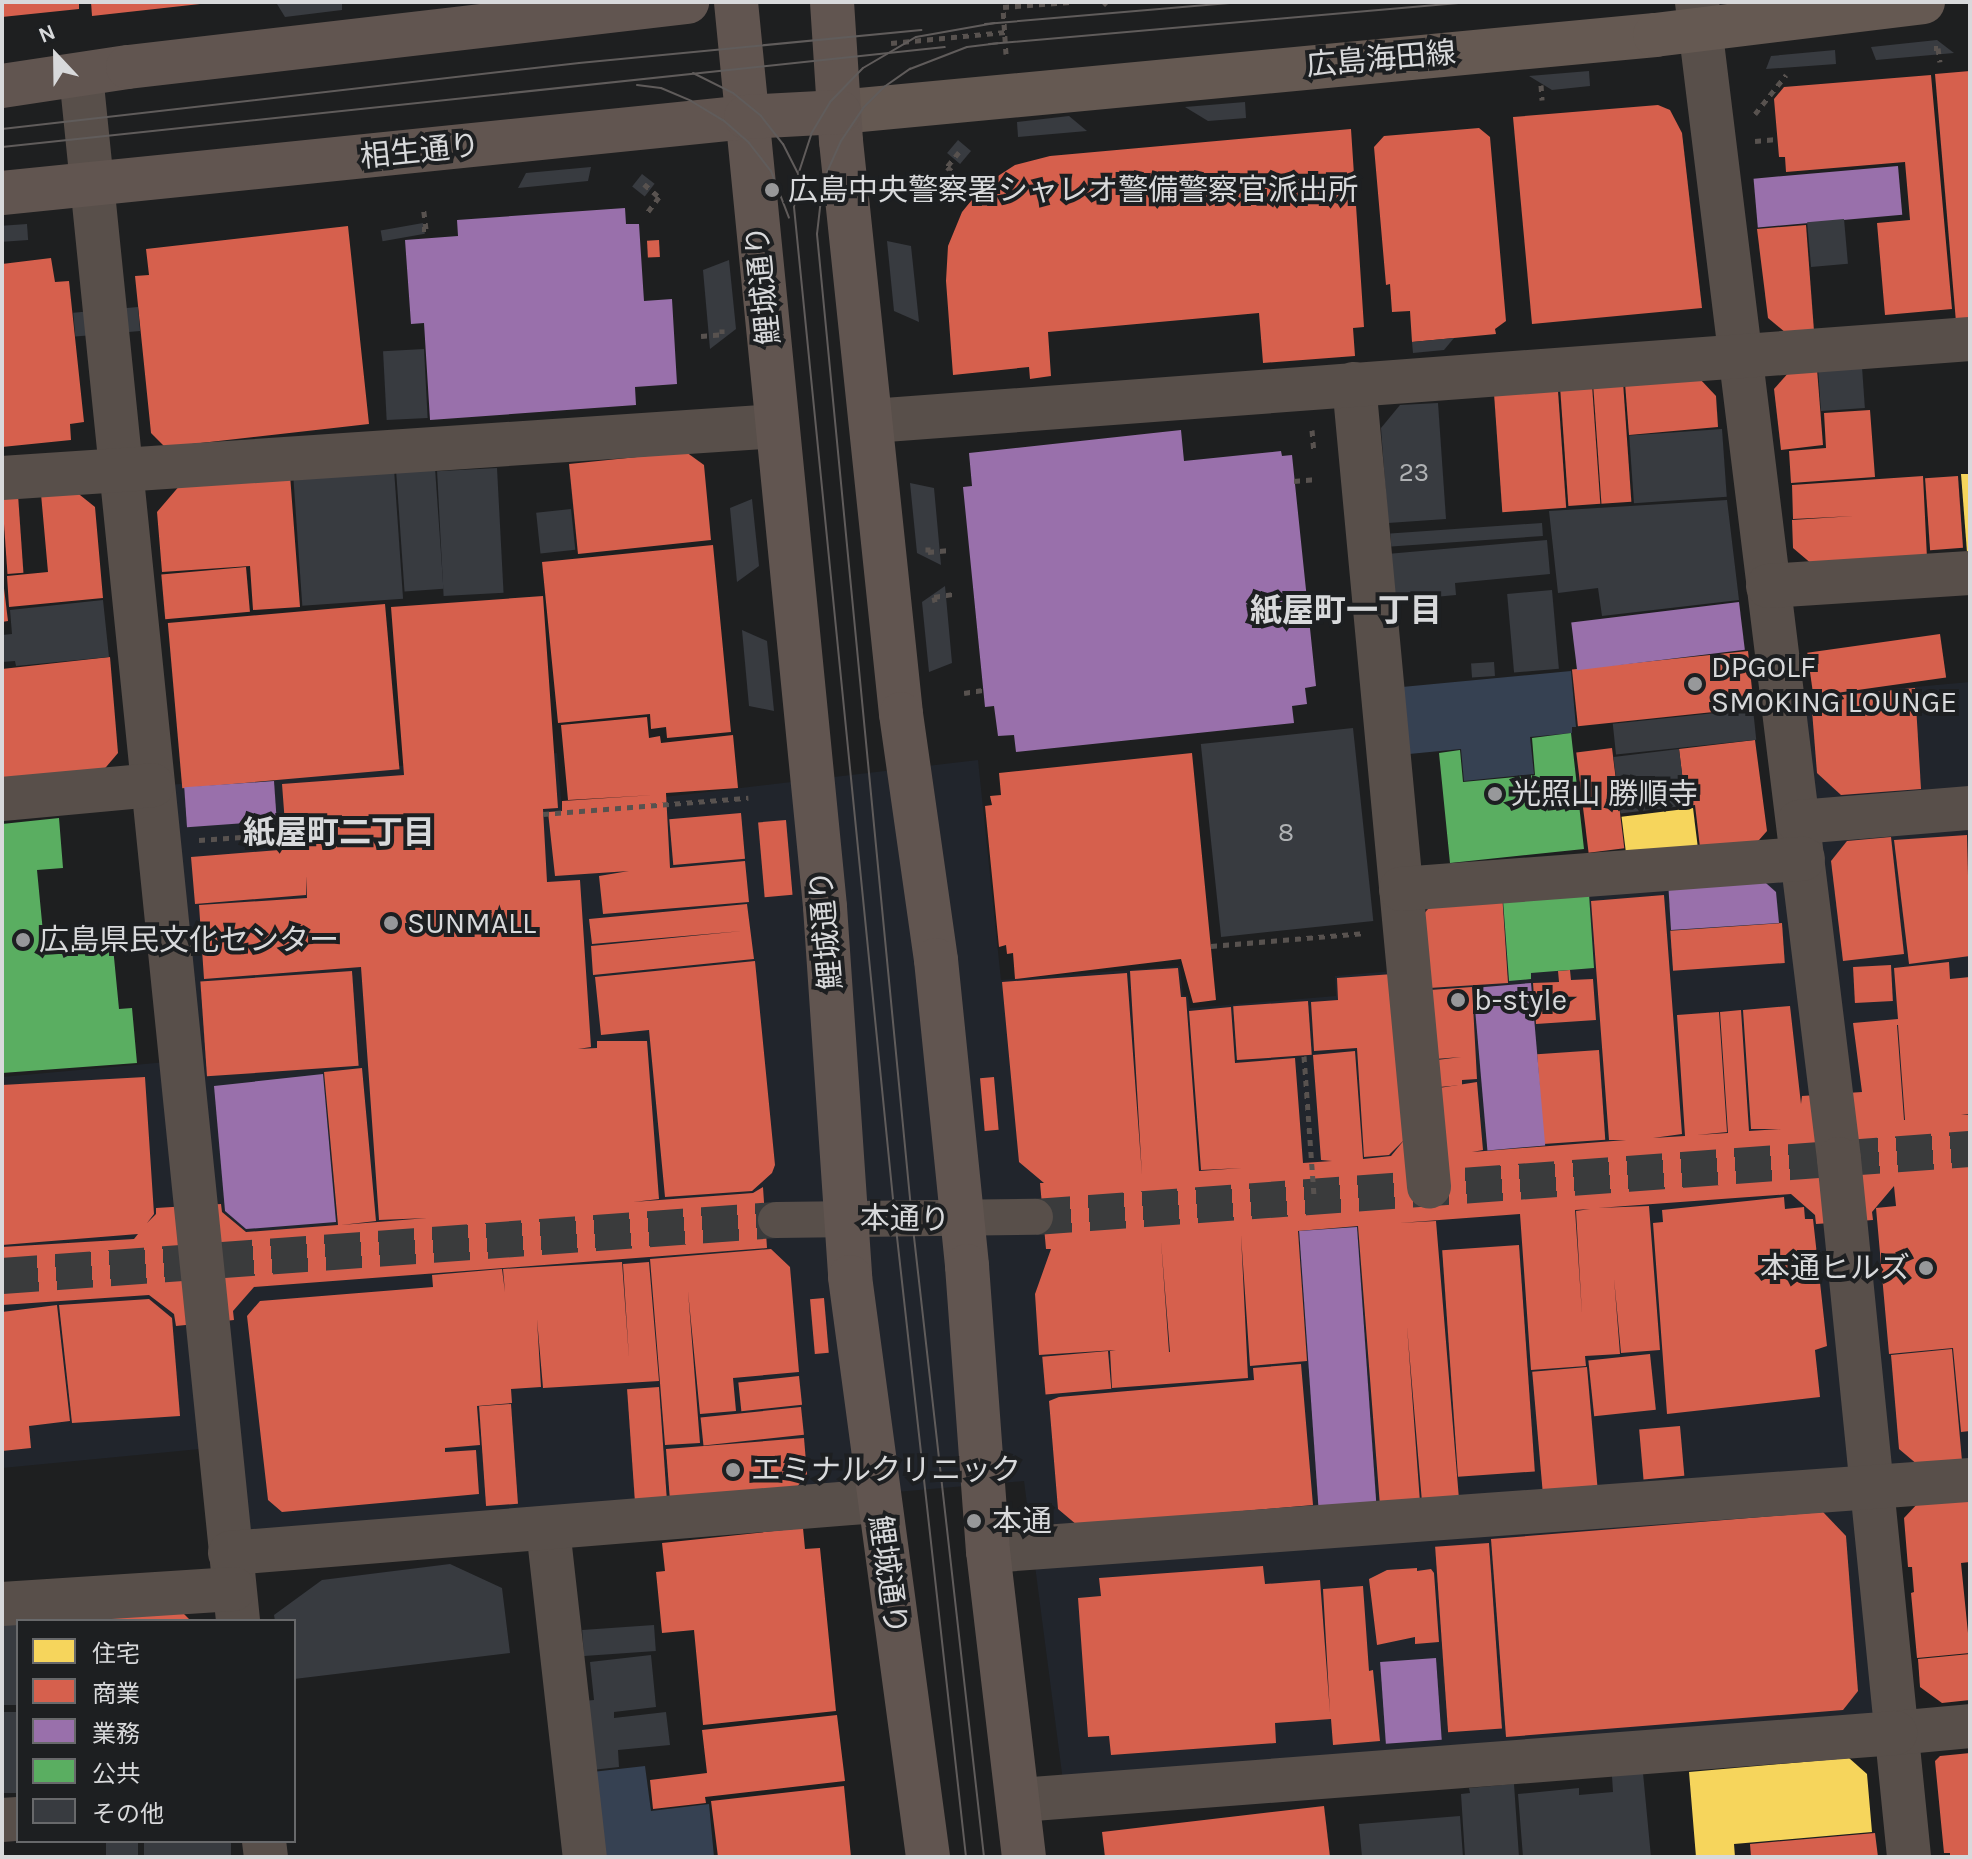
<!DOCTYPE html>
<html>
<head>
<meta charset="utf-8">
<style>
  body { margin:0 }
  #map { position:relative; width:1972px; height:1859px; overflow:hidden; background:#1e1f20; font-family:Karla,"Noto Sans JP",sans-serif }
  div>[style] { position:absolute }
  .built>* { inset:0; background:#21252c }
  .green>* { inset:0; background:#364152 }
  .homes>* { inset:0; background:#f6d55c; transform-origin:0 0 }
  .shops>* { inset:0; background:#d6604d; transform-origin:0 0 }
  .offices>* { inset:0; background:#9970ab; transform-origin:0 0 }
  .public>* { inset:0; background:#5aae61 }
  .building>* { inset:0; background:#383b40; transform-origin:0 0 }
  .pedestrian-tunnel>* { height:36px; margin-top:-18px; transform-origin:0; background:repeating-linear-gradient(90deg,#3a3b3c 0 36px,transparent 0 54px) }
  .path>* { height:5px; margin-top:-2.5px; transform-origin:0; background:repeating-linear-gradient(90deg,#58524f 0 6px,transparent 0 12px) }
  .pedestrian>* { height:36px; margin:-18px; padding:0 18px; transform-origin:18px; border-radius:18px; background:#584f4a }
  .minor>* { height:44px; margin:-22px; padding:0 22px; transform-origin:22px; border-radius:22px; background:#584f4a }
  .tertiary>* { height:44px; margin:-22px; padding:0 22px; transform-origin:22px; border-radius:22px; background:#584f4a }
  .secondary>* { height:44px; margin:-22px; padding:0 22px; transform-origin:22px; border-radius:22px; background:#655952 }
  .trunk>* { height:44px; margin:-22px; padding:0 22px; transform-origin:22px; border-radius:22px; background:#615550 }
  .tram>* { height:2px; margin:-1px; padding:0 1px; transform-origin:1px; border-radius:1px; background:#605c5b }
  .dots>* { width:22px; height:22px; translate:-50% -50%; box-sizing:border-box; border:4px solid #1d1f21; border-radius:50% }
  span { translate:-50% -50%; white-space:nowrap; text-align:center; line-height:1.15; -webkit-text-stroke:8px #1d1f21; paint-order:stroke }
  .number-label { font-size:26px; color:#b0b2b4 }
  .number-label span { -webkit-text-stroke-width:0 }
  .street-label { font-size:30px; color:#d8d9db }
  .poi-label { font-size:30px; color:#d8d9db }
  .left { translate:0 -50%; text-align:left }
  .right { translate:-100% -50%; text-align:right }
  .neighbourhood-label { font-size:32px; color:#d8d9db; font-weight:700 }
  .frame { position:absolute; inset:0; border:4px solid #d8d9db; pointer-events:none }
  .legend { position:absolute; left:16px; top:1619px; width:280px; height:224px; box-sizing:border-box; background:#1d1f21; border:2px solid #68696b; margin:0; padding:10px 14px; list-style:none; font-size:24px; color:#d8d9db }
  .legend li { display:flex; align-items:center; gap:16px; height:40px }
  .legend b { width:40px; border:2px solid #68696b }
  .north { position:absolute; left:16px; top:16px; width:80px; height:80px; -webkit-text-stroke:6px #1d1f21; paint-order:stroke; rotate:338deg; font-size:22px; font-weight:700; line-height:32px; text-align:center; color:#d8d9db }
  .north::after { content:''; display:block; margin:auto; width:28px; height:36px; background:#d8d9db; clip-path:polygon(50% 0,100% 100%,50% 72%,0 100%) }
</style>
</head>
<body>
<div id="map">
  <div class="built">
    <div style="clip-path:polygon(1970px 682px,1970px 1468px,1861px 1476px,1879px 1721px,1063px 1781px,1024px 1481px,213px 1551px,200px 1449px,2px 1468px,2px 1077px,167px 1062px,167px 785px,557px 753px,562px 809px,978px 760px,1001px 980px,1180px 966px,1183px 995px,1188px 996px,1190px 1008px,1336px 996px,1335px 976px,1394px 971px,1387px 892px,1789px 864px,1769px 700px)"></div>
  </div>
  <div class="green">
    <div style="clip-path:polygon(1571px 671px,1576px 727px,1572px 727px,1572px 733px,1530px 737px,1534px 774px,1464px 781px,1461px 749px,1409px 754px,1402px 687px)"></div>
    <div style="clip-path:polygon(645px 1766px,651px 1811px,709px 1804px,714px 1857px,602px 1857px,592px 1772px)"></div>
  </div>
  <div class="homes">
    <div style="clip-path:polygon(1961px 474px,1970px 474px,1970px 552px,1967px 552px)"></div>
    <div style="left:1693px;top:808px;width:43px;height:72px;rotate:83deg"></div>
    <div style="clip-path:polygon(1849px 1758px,1867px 1774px,1872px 1832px,1734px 1844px,1735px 1857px,1696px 1857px,1689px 1772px)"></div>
  </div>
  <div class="shops">
    <div style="clip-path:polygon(2px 2px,79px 2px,79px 9px,2px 17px)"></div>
    <div style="clip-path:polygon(91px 2px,200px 2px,200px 4px,92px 16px)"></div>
    <div style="clip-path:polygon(1970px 71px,1970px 320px,1956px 322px,1935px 74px)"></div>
    <div style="clip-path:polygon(1931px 75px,1952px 309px,1885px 315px,1877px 223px,1910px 220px,1905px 162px,1786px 172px,1785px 157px,1779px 157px,1774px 99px,1784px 87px)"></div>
    <div style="clip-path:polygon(1658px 105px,1670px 110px,1682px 133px,1702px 308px,1532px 324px,1513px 117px)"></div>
    <div style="clip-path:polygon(1479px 128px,1490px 137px,1506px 321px,1495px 329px,1496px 334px,1412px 342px,1410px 311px,1392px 312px,1390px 284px,1386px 285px,1374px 147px,1384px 136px)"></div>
    <div style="clip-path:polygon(1351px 129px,1364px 327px,1353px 328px,1355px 356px,1263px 363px,1259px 313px,1048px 332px,1051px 376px,1030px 379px,1029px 367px,953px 375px,946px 281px,948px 246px,962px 212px,984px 185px,1015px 165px,1050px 156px)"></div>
    <div style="clip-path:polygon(1806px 225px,1814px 331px,1786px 333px,1768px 318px,1757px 229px)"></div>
    <div style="clip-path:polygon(348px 226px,369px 424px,165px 447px,151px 433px,135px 276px,149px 275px,146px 249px)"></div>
    <div style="left:659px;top:240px;width:17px;height:12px;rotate:87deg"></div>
    <div style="clip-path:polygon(51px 258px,55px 282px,69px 281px,84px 422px,70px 424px,71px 440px,2px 447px,2px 264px)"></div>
    <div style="clip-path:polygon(1817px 369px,1823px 445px,1781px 450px,1774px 389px,1790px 371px)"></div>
    <div style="clip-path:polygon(1699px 378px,1716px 396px,1718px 427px,1629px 435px,1625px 383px)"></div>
    <div style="left:1623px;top:382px;width:120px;height:30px;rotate:86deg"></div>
    <div style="left:1592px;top:385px;width:119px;height:32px;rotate:86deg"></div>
    <div style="left:1558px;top:391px;width:117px;height:64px;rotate:86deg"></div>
    <div style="clip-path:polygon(1870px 410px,1875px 477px,1791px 483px,1789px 451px,1826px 448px,1824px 413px)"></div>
    <div style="clip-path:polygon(686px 452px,704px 465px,711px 540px,578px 554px,569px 464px)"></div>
    <div style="clip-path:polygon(290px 475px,300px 607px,253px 610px,250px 566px,162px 572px,157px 512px,181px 484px)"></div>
    <div style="clip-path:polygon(1923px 476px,1927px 558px,1813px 565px,1793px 548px,1792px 520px,1854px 516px,1793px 519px,1792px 485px)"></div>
    <div style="left:1958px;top:476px;width:72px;height:33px;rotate:86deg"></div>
    <div style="clip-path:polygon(75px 491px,95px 507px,103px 598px,9px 607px,7px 576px,48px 572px,41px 494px)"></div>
    <div style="left:18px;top:495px;width:78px;height:16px;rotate:86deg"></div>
    <div style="clip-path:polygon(713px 545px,731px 732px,667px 738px,666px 727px,651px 729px,650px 714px,558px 723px,542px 562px)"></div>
    <div style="left:246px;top:567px;width:45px;height:85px;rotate:85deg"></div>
    <div style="clip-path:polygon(2px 572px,8px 621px,2px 622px)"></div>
    <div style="clip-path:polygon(543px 596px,558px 808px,543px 809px,547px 882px,580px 880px,591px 1047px,578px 1049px,597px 1048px,597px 1041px,647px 1041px,659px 1199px,633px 1202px,753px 1193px,763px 1187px,767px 1248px,254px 1287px,233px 1311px,234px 1320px,176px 1326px,174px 1314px,149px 1295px,2px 1305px,2px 1247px,134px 1239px,138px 1234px,2px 1245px,2px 1085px,145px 1077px,154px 1214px,147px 1223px,156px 1214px,156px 1208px,221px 1204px,222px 1212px,246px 1232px,338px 1225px,324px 1072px,362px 1068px,376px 1221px,341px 1225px,427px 1218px,379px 1220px,361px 967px,204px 979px,199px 905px,307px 898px,306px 876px,306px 895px,195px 904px,191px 857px,304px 848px,302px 823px,285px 824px,282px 784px,404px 775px,391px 607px)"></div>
    <div style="left:385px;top:604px;width:166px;height:218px;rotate:85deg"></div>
    <div style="left:1940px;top:634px;width:44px;height:134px;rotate:82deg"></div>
    <div style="left:1748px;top:651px;width:57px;height:177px;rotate:84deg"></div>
    <div style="clip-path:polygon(110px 657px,118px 753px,101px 773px,2px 782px,2px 669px)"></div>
    <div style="clip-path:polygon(1915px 688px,1921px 789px,1841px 795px,1817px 773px,1811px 698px)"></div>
    <div style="clip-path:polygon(647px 717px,649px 738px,660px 736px,661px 743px,733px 735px,738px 788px,666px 793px,670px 868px,745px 861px,749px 902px,603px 914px,599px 876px,629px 871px,555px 876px,548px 812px,562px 811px,562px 801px,654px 795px,568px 800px,561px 725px)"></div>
    <div style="clip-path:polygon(1755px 740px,1767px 831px,1751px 849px,1701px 856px,1695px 805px,1686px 806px,1679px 749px)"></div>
    <div style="left:1612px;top:748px;width:101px;height:36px;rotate:83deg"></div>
    <div style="clip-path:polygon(1192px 753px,1216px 1000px,1193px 1003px,1181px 959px,1015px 979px,1013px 953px,1007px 954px,1006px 945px,999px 947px,985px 806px,992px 805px,990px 796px,1001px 795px,999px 773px)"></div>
    <div style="left:741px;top:813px;width:46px;height:72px;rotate:85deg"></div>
    <div style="left:786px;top:820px;width:75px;height:28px;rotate:85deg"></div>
    <div style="clip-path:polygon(1967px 835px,1970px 956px,1909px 964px,1894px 840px)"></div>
    <div style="clip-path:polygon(1891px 837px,1904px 954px,1843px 961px,1831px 861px,1847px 841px)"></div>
    <div style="clip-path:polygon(1502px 893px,1508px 983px,1429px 988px,1423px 915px,1438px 897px)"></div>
    <div style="clip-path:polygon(evenodd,1664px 895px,1682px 1134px,1653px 1138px,1685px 1136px,1677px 1015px,1719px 1012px,1727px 1132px,1697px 1135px,1728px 1133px,1720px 1012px,1741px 1010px,1749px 1131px,1781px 1129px,1751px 1129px,1743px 1010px,1790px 1006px,1801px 1104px,1802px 1096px,1862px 1092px,1853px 1023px,1898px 1019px,1894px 968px,1949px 962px,1950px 979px,1970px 977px,1970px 1114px,1961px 1115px,1970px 1115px,1970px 1431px,1961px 1432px,1953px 1348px,1889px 1354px,1876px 1208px,1896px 1206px,1894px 1186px,1872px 1212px,1873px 1220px,1816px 1224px,1815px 1215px,1791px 1194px,1598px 1208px,1649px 1206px,1660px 1350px,1621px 1353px,1614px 1278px,1620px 1354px,1585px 1356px,1586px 1366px,1531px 1370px,1520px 1214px,1399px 1223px,1436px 1221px,1459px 1499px,1422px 1502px,1407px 1326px,1420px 1502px,1380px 1506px,1358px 1226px,1298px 1231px,1307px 1361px,1250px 1366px,1241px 1235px,1248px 1378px,1112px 1388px,1110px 1351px,1116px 1350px,1039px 1355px,1035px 1294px,1051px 1249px,1046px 1249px,1040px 1183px,1044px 1183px,1019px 1162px,1002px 982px,1127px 973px,1142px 1175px,1130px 971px,1178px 968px,1181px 997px,1186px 997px,1199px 1171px,1242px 1168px,1201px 1170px,1189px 1011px,1231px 1007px,1235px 1063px,1295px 1058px,1303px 1163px,1332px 1161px,1321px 1160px,1313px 1055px,1355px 1051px,1363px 1159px,1391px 1156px,1405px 1139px,1389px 1155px,1364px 1157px,1357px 1048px,1314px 1051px,1311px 1002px,1338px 1000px,1337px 978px,1393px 974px,1439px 1088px,1477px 1082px,1483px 1150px,1472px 1152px,1626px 1140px,1609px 1140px,1591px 901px,1664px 895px,1897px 1025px,1898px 1025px,1905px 1120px,1904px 1120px,1897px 1025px,1664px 895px,1590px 1209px,1576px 1211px,1582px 1314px,1575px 1210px,1590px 1209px,1664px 895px,1161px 1241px,1170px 1352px,1169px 1352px,1161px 1241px)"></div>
    <div style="clip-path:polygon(747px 904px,754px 959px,593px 975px,591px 946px,742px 931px,592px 944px,589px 919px)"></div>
    <div style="left:1782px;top:923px;width:40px;height:112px;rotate:86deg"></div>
    <div style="clip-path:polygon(755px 961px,775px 1165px,772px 1173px,752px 1191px,665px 1197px,649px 1030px,601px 1035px,595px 977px)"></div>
    <div style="left:1891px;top:965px;width:36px;height:38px;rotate:87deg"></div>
    <div style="clip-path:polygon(1570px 970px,1571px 980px,1593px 979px,1596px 1020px,1536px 1024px,1533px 983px,1559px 982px,1558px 971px)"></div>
    <div style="left:352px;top:971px;width:95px;height:152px;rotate:86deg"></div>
    <div style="clip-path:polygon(1472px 987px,1477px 1079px,1462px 1080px,1462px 1085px,1439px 1087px,1437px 1060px,1461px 1057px,1435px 1059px,1430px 990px)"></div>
    <div style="left:1308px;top:1001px;width:54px;height:75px;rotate:86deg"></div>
    <div style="left:1599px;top:1050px;width:90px;height:62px;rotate:86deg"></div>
    <div style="left:994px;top:1077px;width:53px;height:14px;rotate:85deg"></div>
    <div style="clip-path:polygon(1784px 1197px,1785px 1209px,1804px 1207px,1805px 1219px,1813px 1219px,1827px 1346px,1815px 1350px,1820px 1397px,1667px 1414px,1653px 1223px,1663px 1222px,1662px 1210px)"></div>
    <div style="left:1519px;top:1245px;width:227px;height:77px;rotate:86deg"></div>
    <div style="clip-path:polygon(771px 1249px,790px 1267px,799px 1372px,733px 1378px,736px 1411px,700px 1414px,688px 1291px,700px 1443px,665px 1445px,650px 1259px)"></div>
    <div style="clip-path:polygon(622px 1262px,629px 1358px,623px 1264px,649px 1262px,659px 1381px,543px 1388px,537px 1319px,541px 1387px,511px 1389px,512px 1403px,477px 1406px,480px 1445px,445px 1448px,445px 1452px,476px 1450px,479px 1494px,282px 1512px,268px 1500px,247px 1316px,260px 1301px,433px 1287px,432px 1275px,502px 1269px,505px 1292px,503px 1269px)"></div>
    <div style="left:824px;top:1298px;width:55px;height:14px;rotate:85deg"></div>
    <div style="clip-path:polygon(149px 1299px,172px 1318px,180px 1416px,72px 1423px,59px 1305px)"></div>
    <div style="clip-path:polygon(57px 1305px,70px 1421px,29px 1426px,31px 1448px,2px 1451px,2px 1312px)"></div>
    <div style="clip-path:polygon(1952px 1349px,1962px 1461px,1918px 1465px,1899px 1449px,1891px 1355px)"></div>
    <div style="left:1108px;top:1351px;width:38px;height:66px;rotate:85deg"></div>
    <div style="left:1650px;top:1354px;width:56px;height:62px;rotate:84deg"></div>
    <div style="clip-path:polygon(1301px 1364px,1313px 1505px,1077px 1525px,1058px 1509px,1049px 1401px,1059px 1397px,1254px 1380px,1253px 1368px)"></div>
    <div style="left:1587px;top:1367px;width:119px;height:55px;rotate:85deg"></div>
    <div style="left:799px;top:1376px;width:29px;height:61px;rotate:84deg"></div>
    <div style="left:659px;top:1387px;width:115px;height:32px;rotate:86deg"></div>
    <div style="left:511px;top:1404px;width:100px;height:32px;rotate:86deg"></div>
    <div style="left:801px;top:1407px;width:28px;height:101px;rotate:84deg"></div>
    <div style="left:1680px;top:1426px;width:50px;height:41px;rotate:85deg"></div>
    <div style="clip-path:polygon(804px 1438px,807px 1474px,794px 1491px,670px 1501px,666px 1449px)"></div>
    <div style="clip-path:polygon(1970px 1498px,1970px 1562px,1961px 1563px,1970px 1653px,1917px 1658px,1911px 1593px,1914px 1592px,1912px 1567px,1908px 1567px,1904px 1518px,1919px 1502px)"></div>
    <div style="clip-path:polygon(1823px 1512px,1846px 1536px,1858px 1691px,1843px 1710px,1506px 1737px,1491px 1539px)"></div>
    <div style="clip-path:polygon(803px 1528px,805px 1549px,820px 1548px,836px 1711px,703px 1725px,694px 1630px,662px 1633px,656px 1572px,665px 1571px,662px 1543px)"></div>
    <div style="left:1489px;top:1543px;width:186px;height:54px;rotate:86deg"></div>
    <div style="clip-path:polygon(1263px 1566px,1265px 1584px,1320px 1580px,1330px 1713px,1323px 1589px,1363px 1586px,1369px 1671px,1373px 1670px,1380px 1741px,1333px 1745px,1331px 1719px,1275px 1723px,1276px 1743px,1111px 1755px,1109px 1736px,1088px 1737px,1078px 1598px,1101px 1596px,1099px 1578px)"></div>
    <div style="clip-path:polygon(1417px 1568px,1417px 1571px,1431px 1569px,1434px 1573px,1439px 1642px,1415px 1644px,1415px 1637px,1377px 1645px,1369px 1579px,1387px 1570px)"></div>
    <div style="clip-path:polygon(182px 1612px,191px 1621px,78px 1621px)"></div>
    <div style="clip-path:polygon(1970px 1654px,1970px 1700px,1942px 1703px,1920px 1687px,1918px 1659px)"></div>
    <div style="clip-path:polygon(837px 1715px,845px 1781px,705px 1797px,706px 1803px,653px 1809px,650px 1780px,707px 1773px,702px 1730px)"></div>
    <div style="clip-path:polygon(1970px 1753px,1970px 1857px,1950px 1857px,1950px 1853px,1944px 1853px,1935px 1761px,1940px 1756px)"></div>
    <div style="clip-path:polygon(844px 1786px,851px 1857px,718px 1857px,711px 1801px)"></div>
    <div style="clip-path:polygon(1324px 1806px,1330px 1857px,1105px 1857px,1102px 1832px)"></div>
    <div style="clip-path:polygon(1875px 1833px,1878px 1857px,1751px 1857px,1750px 1844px)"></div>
  </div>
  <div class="offices">
    <div style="left:1898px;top:166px;width:49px;height:145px;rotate:85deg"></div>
    <div style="clip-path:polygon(625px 208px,626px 224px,639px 224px,644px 301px,672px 299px,677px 384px,635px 387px,636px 405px,430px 420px,424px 323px,411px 324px,405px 240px,458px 236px,457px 220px)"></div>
    <div style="clip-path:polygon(1181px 430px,1184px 461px,1281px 451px,1282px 456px,1292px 455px,1316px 686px,1305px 688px,1307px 704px,1292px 706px,1294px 723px,1016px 752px,1014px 735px,998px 736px,994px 706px,985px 707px,963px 487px,972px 486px,969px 453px)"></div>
    <div style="left:1739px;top:602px;width:48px;height:169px;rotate:83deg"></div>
    <div style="left:274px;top:781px;width:40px;height:90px;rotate:86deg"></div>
    <div style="clip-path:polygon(1758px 876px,1776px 892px,1779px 923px,1671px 930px,1668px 881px)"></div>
    <div style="left:1531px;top:983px;width:163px;height:58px;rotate:85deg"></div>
    <div style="clip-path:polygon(323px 1074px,336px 1222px,246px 1229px,225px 1211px,214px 1086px)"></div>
    <div style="left:1357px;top:1227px;width:280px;height:58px;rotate:86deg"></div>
    <div style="left:1436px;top:1658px;width:82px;height:56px;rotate:86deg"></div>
  </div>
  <div class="public">
    <div style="clip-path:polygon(1571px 733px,1584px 849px,1450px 863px,1439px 753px,1460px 750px,1463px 782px,1535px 775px,1532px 738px)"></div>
    <div style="clip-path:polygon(59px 818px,63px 868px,37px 870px,45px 953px,113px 947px,119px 1009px,132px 1008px,137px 1063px,2px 1073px,2px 824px)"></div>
    <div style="clip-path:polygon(1589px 894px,1594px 968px,1531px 973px,1531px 979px,1509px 981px,1503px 900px)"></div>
  </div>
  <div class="building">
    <div style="clip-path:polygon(342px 2px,342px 10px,285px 17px,277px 4px)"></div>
    <div style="clip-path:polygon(1937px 40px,1954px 53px,1876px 60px,1871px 47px)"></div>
    <div style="clip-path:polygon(1835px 50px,1836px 64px,1766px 69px,1771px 56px)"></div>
    <div style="clip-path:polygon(1589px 71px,1590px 86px,1552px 90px,1529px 76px)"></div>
    <div style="clip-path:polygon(1245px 102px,1246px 118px,1208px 121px,1185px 107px)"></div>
    <div style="clip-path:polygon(1069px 116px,1087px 131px,1018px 137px,1017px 122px)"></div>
    <div style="left:958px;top:140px;width:17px;height:17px;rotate:40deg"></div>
    <div style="clip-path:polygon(591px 167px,588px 181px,518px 188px,526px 173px)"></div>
    <div style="left:642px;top:174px;width:16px;height:16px;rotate:38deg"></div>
    <div style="left:1844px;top:219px;width:45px;height:37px;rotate:85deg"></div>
    <div style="left:423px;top:223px;width:11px;height:43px;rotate:80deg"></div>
    <div style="left:27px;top:224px;width:16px;height:25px;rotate:86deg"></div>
    <div style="clip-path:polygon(887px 241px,911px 246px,919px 322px,894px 311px)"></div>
    <div style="clip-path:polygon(729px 260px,736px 329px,710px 349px,703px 270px)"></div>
    <div style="left:138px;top:307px;width:24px;height:65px;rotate:85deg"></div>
    <div style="clip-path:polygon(1454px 338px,1444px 350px,1413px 353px,1412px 342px)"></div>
    <div style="left:424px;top:349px;width:69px;height:41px;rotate:87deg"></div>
    <div style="left:1862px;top:367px;width:41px;height:44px;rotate:86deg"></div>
    <div style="clip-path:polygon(1438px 403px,1446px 519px,1388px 523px,1381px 428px,1400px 405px)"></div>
    <div style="left:1722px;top:429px;width:68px;height:93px;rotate:86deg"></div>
    <div style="left:435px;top:468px;width:121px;height:39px;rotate:86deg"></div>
    <div style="left:497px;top:468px;width:125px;height:60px;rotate:87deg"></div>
    <div style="left:394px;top:469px;width:130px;height:101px;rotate:86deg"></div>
    <div style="clip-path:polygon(910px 483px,934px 488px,941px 565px,917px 553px)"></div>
    <div style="clip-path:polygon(752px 499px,759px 566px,737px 582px,730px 508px)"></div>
    <div style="clip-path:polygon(1727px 500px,1739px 600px,1602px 616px,1598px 588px,1558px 593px,1549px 511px)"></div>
    <div style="left:571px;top:509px;width:41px;height:35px;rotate:84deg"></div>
    <div style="left:1542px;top:523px;width:13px;height:152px;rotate:86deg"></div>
    <div style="clip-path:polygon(1547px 540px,1550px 574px,1455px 583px,1456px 595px,1391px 601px,1387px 554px)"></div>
    <div style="clip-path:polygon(945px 586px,952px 663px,929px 672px,922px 602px)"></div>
    <div style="left:1552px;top:590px;width:79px;height:45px;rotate:85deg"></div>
    <div style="clip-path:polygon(103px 600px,109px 657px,16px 666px,15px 661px,2px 662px,2px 635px,12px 634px,10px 610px)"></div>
    <div style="clip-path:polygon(742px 630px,767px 641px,774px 711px,749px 706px)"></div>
    <div style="left:1494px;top:662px;width:14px;height:23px;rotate:86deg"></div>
    <div style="left:1753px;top:709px;width:31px;height:141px;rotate:84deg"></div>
    <div style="left:1353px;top:728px;width:194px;height:153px;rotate:84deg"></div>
    <div style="left:1679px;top:749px;width:57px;height:66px;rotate:83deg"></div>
    <div style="clip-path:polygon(450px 1564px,502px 1588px,510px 1653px,294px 1679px,294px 1621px,275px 1621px,274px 1615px,322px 1580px)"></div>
    <div style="left:18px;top:1623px;width:82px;height:16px;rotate:90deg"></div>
    <div style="left:654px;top:1625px;width:26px;height:72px;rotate:86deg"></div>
    <div style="clip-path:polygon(651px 1655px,656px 1707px,614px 1712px,614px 1718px,666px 1712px,670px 1745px,618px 1750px,619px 1767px,592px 1770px,584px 1701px,594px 1700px,590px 1662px)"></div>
    <div style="left:18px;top:1712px;width:81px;height:16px;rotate:90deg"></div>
    <div style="clip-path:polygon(1643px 1773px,1651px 1857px,1523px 1857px,1518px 1794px,1579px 1788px,1579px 1795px,1613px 1792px,1612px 1776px)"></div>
    <div style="clip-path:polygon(1514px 1784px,1519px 1857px,1465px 1857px,1461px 1794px,1470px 1793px,1469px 1788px)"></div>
    <div style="clip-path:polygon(1460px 1816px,1463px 1857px,1362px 1857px,1359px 1824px)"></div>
    <div style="left:106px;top:1841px;width:32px;height:16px"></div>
    <div style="left:144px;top:1841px;width:87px;height:16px"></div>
  </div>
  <div class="pedestrian-tunnel">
    <div style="left:1035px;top:1217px;width:937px;rotate:-4.16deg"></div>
    <div style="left:2px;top:1276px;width:776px;rotate:-4.14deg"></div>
  </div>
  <div class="path">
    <div style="left:1104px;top:2px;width:4px;rotate:45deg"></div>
    <div style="left:891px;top:43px;width:115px;rotate:-5.5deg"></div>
    <div style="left:1934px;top:48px;width:4px"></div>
    <div style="left:1938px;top:48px;width:14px;rotate:82deg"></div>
    <div style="left:1006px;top:54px;width:47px;rotate:-93.7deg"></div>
    <div style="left:1003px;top:7px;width:67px;rotate:-4.3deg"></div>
    <div style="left:1541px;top:85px;width:15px;rotate:86deg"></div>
    <div style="left:1755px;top:114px;width:50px;rotate:-51.5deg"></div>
    <div style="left:1755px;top:141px;width:22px;rotate:-5deg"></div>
    <div style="left:959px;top:152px;width:19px;rotate:129deg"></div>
    <div style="left:947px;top:167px;width:20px;rotate:41deg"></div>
    <div style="left:644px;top:184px;width:20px;rotate:41deg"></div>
    <div style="left:659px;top:197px;width:21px;rotate:127deg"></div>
    <div style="left:422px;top:229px;width:4px"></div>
    <div style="left:426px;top:229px;width:23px;rotate:-97deg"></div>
    <div style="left:701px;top:336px;width:21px;rotate:-5deg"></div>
    <div style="left:722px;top:334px;width:5px;rotate:-90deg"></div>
    <div style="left:1312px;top:430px;width:22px;rotate:85deg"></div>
    <div style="left:1294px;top:481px;width:23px;rotate:-5deg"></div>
    <div style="left:928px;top:547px;width:5px;rotate:90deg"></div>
    <div style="left:928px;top:552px;width:22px;rotate:-5deg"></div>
    <div style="left:935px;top:602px;width:5px;rotate:-101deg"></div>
    <div style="left:934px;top:597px;width:20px;rotate:-9deg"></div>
    <div style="left:964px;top:693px;width:19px;rotate:-9deg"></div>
    <div style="left:543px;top:814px;width:206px;rotate:-4.5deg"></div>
    <div style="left:199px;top:840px;width:104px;rotate:-3.9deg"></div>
    <div style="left:1211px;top:946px;width:155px;rotate:-4.8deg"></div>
    <div style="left:1304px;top:1056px;width:140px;rotate:85.9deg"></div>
  </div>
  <div class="pedestrian">
    <div style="left:776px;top:1220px;width:259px;rotate:-0.7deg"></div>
  </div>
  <div class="minor">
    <div style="left:1697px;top:2px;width:1166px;rotate:83deg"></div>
    <div style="left:1839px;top:1159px;width:702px;rotate:84.27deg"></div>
    <div style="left:81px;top:75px;width:1554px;rotate:84.2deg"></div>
    <div style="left:1354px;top:384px;width:806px;rotate:84.66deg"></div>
    <div style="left:872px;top:421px;width:1101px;rotate:-4.27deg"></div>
    <div style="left:2px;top:478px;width:776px;rotate:-3.84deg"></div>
    <div style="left:1768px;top:586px;width:202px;rotate:-3.7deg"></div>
    <div style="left:2px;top:799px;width:151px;rotate:-5.3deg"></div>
    <div style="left:1799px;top:822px;width:172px;rotate:-4.7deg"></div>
    <div style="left:1401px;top:889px;width:403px;rotate:-4.3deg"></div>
    <div style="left:548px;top:1529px;width:330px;rotate:83.6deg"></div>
    <div style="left:988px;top:1551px;width:985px;rotate:-4.14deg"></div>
    <div style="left:230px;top:1553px;width:649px;rotate:-4.6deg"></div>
    <div style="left:2px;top:1604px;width:232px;rotate:-3.7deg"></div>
    <div style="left:1895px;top:1733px;width:75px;rotate:-5.3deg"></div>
    <div style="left:2px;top:1820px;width:16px;rotate:-4deg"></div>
    <div style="left:264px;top:1841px;width:16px;rotate:83deg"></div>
  </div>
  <div class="tertiary">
    <div style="left:1020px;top:1800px;width:878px;rotate:-4.38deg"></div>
  </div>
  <div class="secondary">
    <div style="left:839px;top:112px;width:820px;rotate:-5.39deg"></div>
    <div style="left:1655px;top:35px;width:270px;rotate:-7deg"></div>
  </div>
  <div class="trunk">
    <div style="left:736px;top:2px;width:909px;rotate:84.38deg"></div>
    <div style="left:825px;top:907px;width:371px;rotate:86.1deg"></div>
    <div style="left:850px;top:1277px;width:585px;rotate:82.34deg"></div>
    <div style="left:832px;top:2px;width:139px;rotate:86.3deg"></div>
    <div style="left:841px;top:141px;width:576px;rotate:84.02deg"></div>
    <div style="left:901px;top:714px;width:248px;rotate:81.9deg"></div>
    <div style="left:936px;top:960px;width:308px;rotate:84.2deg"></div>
    <div style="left:967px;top:1266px;width:286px;rotate:85.8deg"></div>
    <div style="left:988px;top:1551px;width:308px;rotate:83.3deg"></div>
    <div style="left:2px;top:86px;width:127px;rotate:-8.6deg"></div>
    <div style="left:128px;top:67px;width:563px;rotate:-6.63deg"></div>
    <div style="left:2px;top:193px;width:748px;rotate:-5.83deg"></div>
    <div style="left:746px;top:117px;width:93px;rotate:-3.1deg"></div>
  </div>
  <div class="tram">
    <div style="left:985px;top:24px;width:260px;rotate:-4.9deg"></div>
    <div style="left:989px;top:44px;width:480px;rotate:-5deg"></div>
    <div style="left:693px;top:73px;width:45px;rotate:26.6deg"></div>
    <div style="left:733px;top:93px;width:36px;rotate:39deg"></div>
    <div style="left:761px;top:116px;width:36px;rotate:52deg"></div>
    <div style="left:783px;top:144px;width:35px;rotate:63deg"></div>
    <div style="left:637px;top:85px;width:24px;rotate:7deg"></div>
    <div style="left:661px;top:88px;width:33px;rotate:23deg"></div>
    <div style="left:691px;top:101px;width:37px;rotate:31deg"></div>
    <div style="left:723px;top:120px;width:35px;rotate:41deg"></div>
    <div style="left:749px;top:143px;width:36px;rotate:52deg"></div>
    <div style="left:771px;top:171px;width:50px;rotate:69deg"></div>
    <div style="left:2px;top:129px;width:581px;rotate:-6.53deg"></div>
    <div style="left:579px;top:63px;width:344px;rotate:-5.5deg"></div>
    <div style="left:2px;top:147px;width:948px;rotate:-6.05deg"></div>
    <div style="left:966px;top:1857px;width:642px;rotate:-96.35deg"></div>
    <div style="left:895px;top:1219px;width:1017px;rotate:-95.7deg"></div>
    <div style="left:794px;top:207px;width:35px;rotate:-82deg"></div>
    <div style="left:799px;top:172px;width:40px;rotate:-72deg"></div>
    <div style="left:811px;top:134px;width:37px;rotate:-59deg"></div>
    <div style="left:830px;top:102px;width:47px;rotate:-45.9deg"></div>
    <div style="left:863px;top:68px;width:61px;rotate:-30.3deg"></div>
    <div style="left:916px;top:37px;width:80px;rotate:-10deg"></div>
    <div style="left:984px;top:1857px;width:642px;rotate:-96.44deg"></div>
    <div style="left:912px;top:1219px;width:990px;rotate:-95.51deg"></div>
    <div style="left:817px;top:234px;width:53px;rotate:-83.5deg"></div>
    <div style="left:823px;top:181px;width:44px;rotate:-65.8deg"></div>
    <div style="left:841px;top:141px;width:40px;rotate:-56deg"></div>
    <div style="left:863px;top:108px;width:30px;rotate:-45deg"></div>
    <div style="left:884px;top:87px;width:32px;rotate:-35deg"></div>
    <div style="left:910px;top:69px;width:61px;rotate:-21.1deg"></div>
    <div style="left:967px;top:47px;width:31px;rotate:-7deg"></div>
  </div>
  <div class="dots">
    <div style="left:772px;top:190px;background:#97989a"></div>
    <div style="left:1695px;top:684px;background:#97989a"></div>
    <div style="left:1495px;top:794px;background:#97989a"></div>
    <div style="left:391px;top:923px;background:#97989a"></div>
    <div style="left:23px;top:940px;background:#97989a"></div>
    <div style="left:1458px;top:1000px;background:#97989a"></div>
    <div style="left:1926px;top:1268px;background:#97989a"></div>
    <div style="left:733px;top:1470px;background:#97989a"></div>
    <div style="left:974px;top:1521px;background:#97989a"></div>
  </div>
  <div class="number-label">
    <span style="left:1414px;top:473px">23</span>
    <span style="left:1286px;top:833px">8</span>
  </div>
  <div class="street-label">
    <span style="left:1381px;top:59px;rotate:-5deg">広島海田線</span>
    <span style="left:420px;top:151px;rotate:-6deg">相生通り</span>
    <span style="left:763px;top:285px;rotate:-96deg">鯉城通り</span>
    <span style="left:826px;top:930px;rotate:-95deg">鯉城通り</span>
    <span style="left:905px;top:1219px;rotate:1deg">本通り</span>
    <span style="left:888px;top:1575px;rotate:82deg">鯉城通り</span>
  </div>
  <div class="poi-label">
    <span class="left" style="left:788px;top:190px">広島中央警察署シャレオ警備警察官派出所</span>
    <span class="left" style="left:1711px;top:684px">DPGOLF<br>SMOKING LOUNGE</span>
    <span class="left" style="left:1511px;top:794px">光照山 勝順寺</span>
    <span class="left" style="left:407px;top:923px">SUNMALL</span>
    <span class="left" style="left:39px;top:940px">広島県民文化センター</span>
    <span class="left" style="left:1474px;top:1000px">b-style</span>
    <span class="right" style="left:1910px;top:1268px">本通ヒルズ</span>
    <span class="left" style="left:751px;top:1470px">エミナルクリニック</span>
    <span class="left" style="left:992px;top:1521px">本通</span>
  </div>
  <div class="neighbourhood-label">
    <span style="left:1346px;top:611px">紙屋町一丁目</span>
    <span style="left:339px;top:833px">紙屋町二丁目</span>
  </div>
  <div class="frame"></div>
  <ul class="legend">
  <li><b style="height:22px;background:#f6d55c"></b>住宅</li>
  <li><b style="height:22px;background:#d6604d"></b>商業</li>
  <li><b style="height:22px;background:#9970ab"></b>業務</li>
  <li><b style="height:22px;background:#5aae61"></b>公共</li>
  <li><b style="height:22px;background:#383b40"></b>その他</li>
  </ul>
  <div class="north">N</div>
</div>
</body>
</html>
